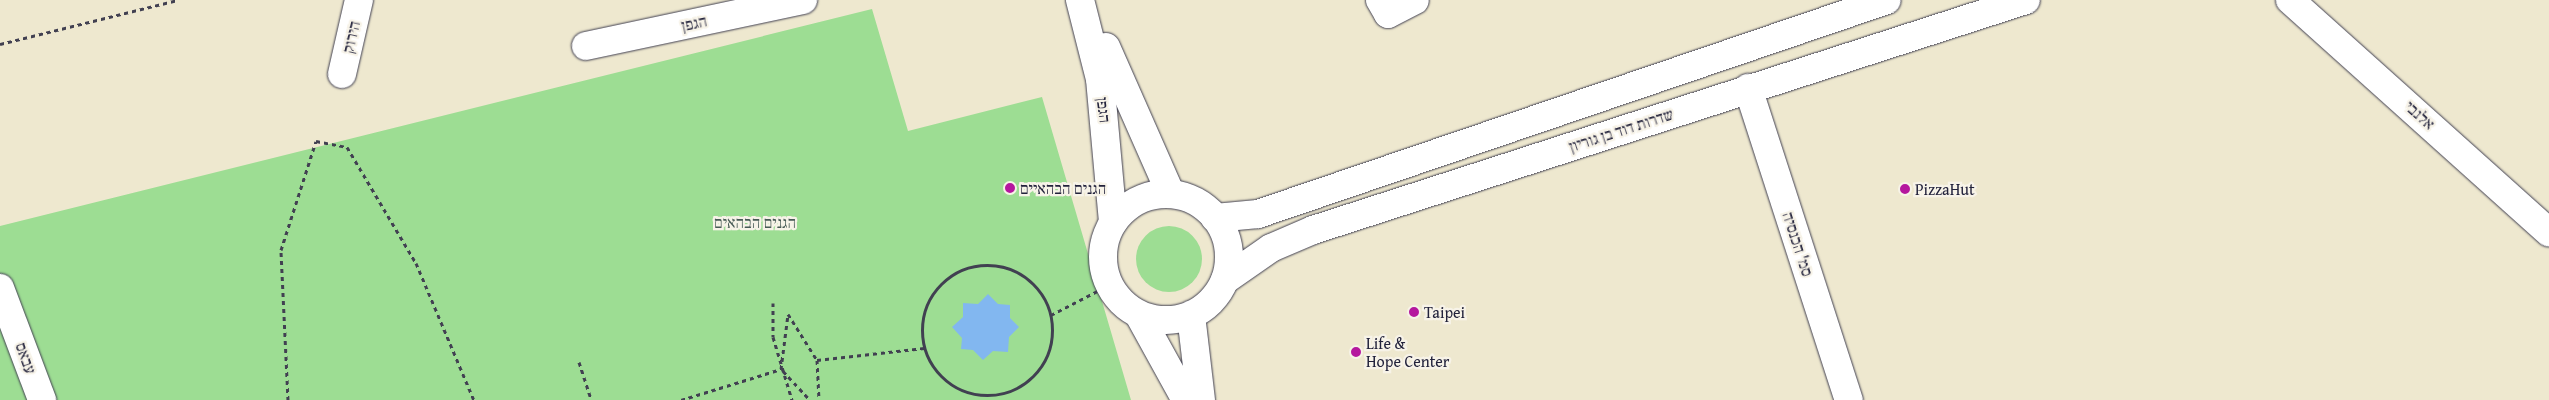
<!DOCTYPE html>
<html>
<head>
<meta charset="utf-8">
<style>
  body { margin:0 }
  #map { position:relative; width:2549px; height:400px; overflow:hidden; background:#eee8cf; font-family:"Gentium Book Plus","Frank Ruhl Libre",serif }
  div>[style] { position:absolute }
  .green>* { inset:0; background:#9ddd93 }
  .round { border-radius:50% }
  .water>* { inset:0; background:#82b7f0 }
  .path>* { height:3px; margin-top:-1.5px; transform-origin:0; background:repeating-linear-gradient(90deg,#414051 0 4px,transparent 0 8px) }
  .path>.ring { margin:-1.5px; padding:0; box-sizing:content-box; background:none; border:3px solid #414051; border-radius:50% }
  .roads { filter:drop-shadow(0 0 1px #414051) drop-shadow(0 0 1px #414051) }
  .minor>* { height:28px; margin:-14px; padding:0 14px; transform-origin:14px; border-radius:14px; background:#fff }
  .minor>.ring { margin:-14px; padding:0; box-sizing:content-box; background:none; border:28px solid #fff; border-radius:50% }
  .dots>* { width:14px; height:14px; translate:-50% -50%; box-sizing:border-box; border:2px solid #f7f3e8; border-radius:50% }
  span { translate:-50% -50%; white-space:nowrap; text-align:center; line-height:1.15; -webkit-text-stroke:4.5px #f7f3e8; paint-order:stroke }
  .street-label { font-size:16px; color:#22223b }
  .poi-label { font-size:16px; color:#22223b }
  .left { translate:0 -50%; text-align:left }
  .park-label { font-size:16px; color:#475a55 }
</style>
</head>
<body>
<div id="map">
  <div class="green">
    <div style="clip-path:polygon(872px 9px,908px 131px,1042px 97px,1131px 400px,0 400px,0 226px)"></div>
    <div class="round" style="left:1136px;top:226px;width:66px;height:66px"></div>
  </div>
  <div class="water">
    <div style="clip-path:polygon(988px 294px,998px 304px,1010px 305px,1010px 318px,1019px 327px,1009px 337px,1008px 352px,993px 351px,983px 360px,973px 350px,961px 349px,962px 338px,952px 327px,963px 317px,963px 303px,978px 304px)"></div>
  </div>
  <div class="path">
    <div style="left:0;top:44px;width:183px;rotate:-13.9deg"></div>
    <div class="ring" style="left:922px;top:265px;width:127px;height:127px"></div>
    <div style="left:773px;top:303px;width:34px;rotate:90deg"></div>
    <div style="left:773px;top:337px;width:66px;rotate:73.2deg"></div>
    <div style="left:1051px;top:315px;width:65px;rotate:-27.3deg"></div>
    <div style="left:817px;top:360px;width:108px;rotate:-6.4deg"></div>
    <div style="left:579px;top:362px;width:40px;rotate:72deg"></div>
    <div style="left:781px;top:369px;width:55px;rotate:-82.7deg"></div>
    <div style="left:788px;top:314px;width:54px;rotate:57.8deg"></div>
    <div style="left:817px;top:360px;width:40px;rotate:87.1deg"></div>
    <div style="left:783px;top:371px;width:40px;rotate:47deg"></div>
    <div style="left:288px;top:400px;width:150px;rotate:-92.7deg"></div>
    <div style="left:281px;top:250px;width:114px;rotate:-72.2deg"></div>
    <div style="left:316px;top:141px;width:32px;rotate:11deg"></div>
    <div style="left:347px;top:147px;width:135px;rotate:59.3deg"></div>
    <div style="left:416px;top:263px;width:149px;rotate:67.1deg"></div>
    <div style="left:681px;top:400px;width:105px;rotate:-17.2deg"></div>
  </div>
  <div class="roads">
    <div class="minor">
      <div style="left:1080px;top:0;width:81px;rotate:75.8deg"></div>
      <div style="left:1100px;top:79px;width:144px;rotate:84.8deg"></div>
      <div style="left:1380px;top:0;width:16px;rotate:60deg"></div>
      <div style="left:1388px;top:14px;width:30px;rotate:-27deg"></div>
      <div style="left:2290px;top:0;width:348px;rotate:41.9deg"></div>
      <div style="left:586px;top:46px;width:222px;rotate:-12deg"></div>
      <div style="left:1106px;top:47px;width:158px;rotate:66.2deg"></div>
      <div style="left:342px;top:74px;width:76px;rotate:-77.1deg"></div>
      <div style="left:1748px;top:88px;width:328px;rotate:72.1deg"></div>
      <div class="ring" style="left:1103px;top:194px;width:98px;height:98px"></div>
      <div style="left:1215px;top:218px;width:43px;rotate:-5.3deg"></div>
      <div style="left:1258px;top:214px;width:664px;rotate:-18.79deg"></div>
      <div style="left:1225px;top:280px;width:56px;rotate:-34.8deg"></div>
      <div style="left:1271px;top:248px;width:46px;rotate:-23.2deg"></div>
      <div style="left:1313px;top:230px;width:749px;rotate:-17.88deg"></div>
      <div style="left:0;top:288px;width:120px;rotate:69.4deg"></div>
      <div style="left:1139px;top:315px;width:97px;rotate:61.1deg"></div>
      <div style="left:1191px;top:315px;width:86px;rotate:83.3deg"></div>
    </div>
  </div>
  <div class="dots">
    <div style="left:1010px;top:188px;background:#b5179e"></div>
    <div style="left:1905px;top:189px;background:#b5179e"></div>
    <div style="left:1414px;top:312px;background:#b5179e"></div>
    <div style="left:1356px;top:352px;background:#b5179e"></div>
  </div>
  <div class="street-label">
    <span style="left:694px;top:23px;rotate:-12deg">הגפן</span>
    <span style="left:351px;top:37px;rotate:-77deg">הירוק</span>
    <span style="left:1104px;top:110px;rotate:83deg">הגפן</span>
    <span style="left:2420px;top:115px;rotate:42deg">אלנבי</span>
    <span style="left:1621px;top:130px;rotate:-18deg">שדרות דוד בן גוריון</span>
    <span style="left:1798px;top:244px;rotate:72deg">סמ' הכנסיה</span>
    <span style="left:26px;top:358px;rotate:70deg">עבאס</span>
  </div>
  <div class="poi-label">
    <span class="left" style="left:1020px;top:188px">הגנים הבהאיים</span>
    <span class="left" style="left:1915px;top:189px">PizzaHut</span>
    <span class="left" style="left:1424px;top:312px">Taipei</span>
    <span class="left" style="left:1366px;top:352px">Life &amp;<br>Hope Center</span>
  </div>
  <div class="park-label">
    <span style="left:755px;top:222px">הגנים הבהאים</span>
  </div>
</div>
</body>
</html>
